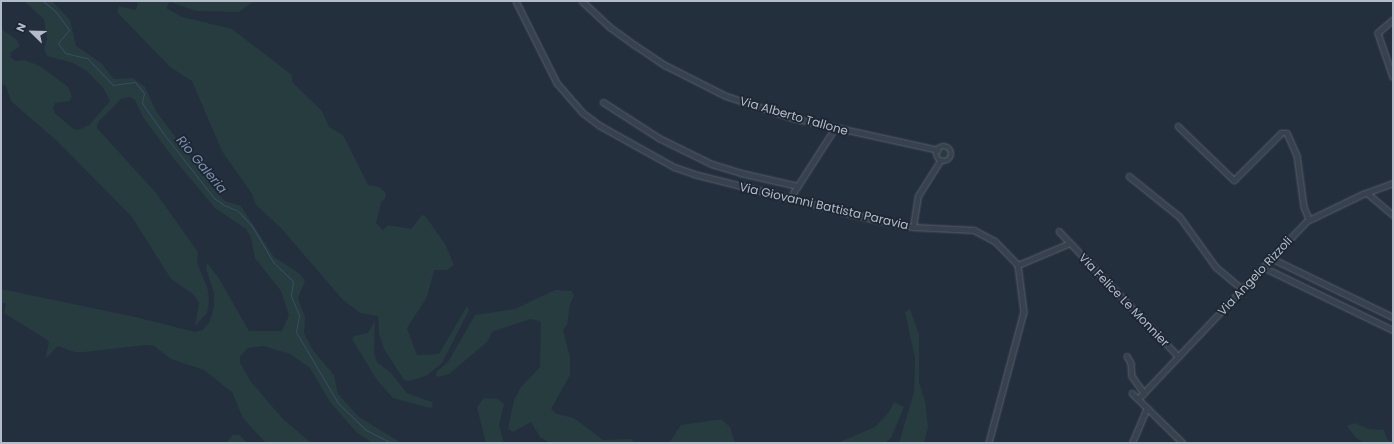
<!DOCTYPE html>
<html>
<head>
<meta charset="utf-8">
<style>
  body { margin:0 }
  #map { position:relative; width:1394px; height:444px; overflow:hidden; background:#242f3e; font-family:Poppins,sans-serif }
  div>[style] { position:absolute }
  .green>* { inset:0; background:#263c3f }
  .round { border-radius:50% }
  .stream>* { height:1px; margin:-0.5px; padding:0 0.5px; transform-origin:0.5px; border-radius:0.5px; background:#394c67 }
  .roads { filter:drop-shadow(0 0 1px #565f6c) drop-shadow(0 0 1px #565f6c) }
  .minor>* { height:4.5px; margin:-2.25px; padding:0 2.25px; transform-origin:2.25px; border-radius:2.25px; background:#38414e }
  .minor>.ring { margin:-2.25px; padding:0; box-sizing:content-box; background:none; border:4.5px solid #38414e; border-radius:50% }
  span { translate:-50% -50%; white-space:nowrap; text-align:center; line-height:1.15; -webkit-text-stroke:3.5px #1d2633; paint-order:stroke }
  .street-label { font-size:12px; color:#b4bcc9 }
  .water-label { font-size:13px; color:#7c92b1; font-style:italic }
  .frame { position:absolute; inset:0; border:2px solid #b4bcc9; pointer-events:none }
  .north { position:absolute; left:12px; top:12px; width:40px; height:40px; -webkit-text-stroke:3px #1d2633; paint-order:stroke; rotate:293deg; font-size:11px; font-weight:700; line-height:16px; text-align:center; color:#b4bcc9 }
  .north::after { content:''; display:block; margin:auto; width:14px; height:18px; background:#b4bcc9; clip-path:polygon(50% 0,100% 100%,50% 72%,0 100%) }
</style>
</head>
<body>
<div id="map">
  <div class="green">
    <div style="clip-path:polygon(24px 1px,52px 1px,70px 20px,76px 46px,101px 63px,114px 79px,133px 78px,145px 87px,156px 111px,217px 193px,225px 201px,241px 206px,274px 257px,300px 274px,305px 281px,298px 298px,305px 317px,304px 333px,312px 349px,334px 375px,338px 394px,359px 417px,398px 441px,398px 443px,373px 443px,357px 433px,330px 402px,310px 368px,290px 354px,263px 346px,248px 348px,240px 356px,240px 363px,251px 382px,283px 419px,311px 443px,266px 443px,243px 418px,232px 392px,204px 370px,171px 359px,154px 346px,146px 345px,84px 352px,74px 352px,58px 346px,45px 359px,49px 343px,46px 339px,4px 313px,6px 304px,1px 302px,1px 289px,135px 317px,195px 332px,203px 330px,210px 321px,214px 306px,214px 293px,206px 268px,207px 263px,218px 277px,249px 331px,282px 331px,289px 315px,281px 291px,255px 258px,251px 238px,246px 229px,215px 208px,174px 159px,143px 117px,135px 100px,130px 97px,121px 99px,98px 122px,97px 128px,156px 193px,198px 252px,197px 263px,208px 290px,209px 303px,207px 313px,195px 326px,199px 303px,193px 294px,171px 279px,132px 217px,57px 141px,11px 101px,6px 86px,1px 84px,1px 29px,16px 39px,20px 46px,11px 52px,10px 57px,15px 61px,24px 60px,40px 66px,68px 87px,72px 97px,69px 101px,55px 103px,53px 107px,55px 113px,72px 128px,78px 130px,89px 125px,110px 101px,104px 89px,87px 71px,73px 63px,47px 56px,44px 49px,47px 39px,44px 19px)"></div>
    <div style="clip-path:polygon(138px 1px,254px 1px,239px 12px,197px 11px,170px 2px,166px 8px,182px 17px,232px 29px,292px 75px,292px 82px,322px 111px,329px 127px,343px 135px,368px 185px,379px 187px,385px 192px,386px 197px,381px 203px,376px 223px,383px 230px,388px 225px,411px 229px,422px 215px,426px 217px,445px 244px,454px 265px,447px 270px,434px 270px,427px 297px,407px 328px,417px 355px,439px 354px,467px 306px,469px 310px,442px 363px,426px 376px,409px 381px,404px 380px,384px 349px,379px 334px,378px 316px,360px 313px,342px 299px,281px 228px,256px 205px,252px 194px,222px 151px,192px 81px,170px 67px,117px 12px,119px 6px,136px 10px)"></div>
    <div class="round" style="left:939px;top:149px;width:10px;height:10px"></div>
    <div style="clip-path:polygon(555px 290px,571px 291px,574px 295px,570px 304px,567px 325px,563px 330px,570px 357px,570px 375px,551px 409px,557px 414px,574px 418px,603px 440px,631px 439px,635px 443px,550px 443px,540px 437px,531px 422px,513px 432px,508px 429px,514px 400px,521px 387px,540px 367px,541px 322px,536px 320px,530px 319px,492px 332px,487px 342px,449px 374px,438px 377px,436px 375px,437px 371px,448px 362px,475px 315px,515px 309px)"></div>
    <div style="clip-path:polygon(910px 309px,919px 334px,919px 382px,925px 401px,928px 427px,924px 443px,899px 443px,914px 392px,915px 358px,905px 312px)"></div>
    <div style="clip-path:polygon(375px 321px,374px 353px,377px 362px,391px 373px,407px 393px,432px 402px,433px 406px,430px 408px,393px 398px,377px 380px,352px 339px,354px 336px,368px 333px)"></div>
    <div style="clip-path:polygon(484px 398px,498px 399px,504px 404px,499px 425px,504px 443px,486px 443px,477px 407px)"></div>
    <div style="clip-path:polygon(894px 402px,904px 407px,891px 438px,885px 443px,838px 443px,875px 427px,889px 412px)"></div>
    <div style="clip-path:polygon(715px 420px,722px 420px,730px 427px,735px 443px,669px 443px,681px 425px)"></div>
    <div style="clip-path:polygon(1355px 423px,1369px 429px,1384px 430px,1387px 439px,1392px 443px,1365px 443px,1356px 438px,1347px 426px)"></div>
    <div style="clip-path:polygon(233px 435px,240px 435px,247px 443px,226px 443px)"></div>
  </div>
  <div class="stream">
    <div style="left:43px;top:1px;width:17px;rotate:40deg"></div>
    <div style="left:56px;top:12px;width:22px;rotate:54deg"></div>
    <div style="left:69px;top:30px;width:17px;rotate:130deg"></div>
    <div style="left:58px;top:43px;width:12px;rotate:55deg"></div>
    <div style="left:65px;top:53px;width:23px;rotate:13deg"></div>
    <div style="left:87px;top:58px;width:37px;rotate:46deg"></div>
    <div style="left:113px;top:85px;width:22px;rotate:-8deg"></div>
    <div style="left:135px;top:82px;width:14px;rotate:51deg"></div>
    <div style="left:144px;top:93px;width:10px;rotate:101deg"></div>
    <div style="left:142px;top:103px;width:37px;rotate:55deg"></div>
    <div style="left:163px;top:133px;width:83px;rotate:51.9deg"></div>
    <div style="left:214px;top:198px;width:12px;rotate:35deg"></div>
    <div style="left:224px;top:205px;width:15px;rotate:23deg"></div>
    <div style="left:238px;top:211px;width:21px;rotate:47deg"></div>
    <div style="left:252px;top:226px;width:42px;rotate:59.7deg"></div>
    <div style="left:273px;top:262px;width:28px;rotate:44deg"></div>
    <div style="left:293px;top:281px;width:15px;rotate:98deg"></div>
    <div style="left:291px;top:296px;width:21px;rotate:67deg"></div>
    <div style="left:299px;top:315px;width:17px;rotate:100deg"></div>
    <div style="left:296px;top:332px;width:82px;rotate:59.4deg"></div>
    <div style="left:338px;top:403px;width:39px;rotate:44deg"></div>
    <div style="left:366px;top:430px;width:29px;rotate:27deg"></div>
  </div>
  <div class="roads">
    <div class="minor">
      <div style="left:516px;top:1px;width:92px;rotate:63.4deg"></div>
      <div style="left:557px;top:83px;width:38px;rotate:49deg"></div>
      <div style="left:582px;top:112px;width:21px;rotate:37deg"></div>
      <div style="left:599px;top:125px;width:86px;rotate:29.2deg"></div>
      <div style="left:674px;top:167px;width:21px;rotate:19deg"></div>
      <div style="left:694px;top:174px;width:179px;rotate:14.2deg"></div>
      <div style="left:868px;top:218px;width:46px;rotate:11.3deg"></div>
      <div style="left:913px;top:227px;width:61px;rotate:2.8deg"></div>
      <div style="left:974px;top:230px;width:24px;rotate:28deg"></div>
      <div style="left:995px;top:241px;width:33px;rotate:46deg"></div>
      <div style="left:1018px;top:265px;width:47px;rotate:82.7deg"></div>
      <div style="left:1024px;top:312px;width:136px;rotate:105deg"></div>
      <div style="left:582px;top:1px;width:38px;rotate:43deg"></div>
      <div style="left:610px;top:27px;width:31px;rotate:36deg"></div>
      <div style="left:635px;top:45px;width:36px;rotate:34deg"></div>
      <div style="left:665px;top:65px;width:68px;rotate:26.9deg"></div>
      <div style="left:726px;top:96px;width:71px;rotate:18.2deg"></div>
      <div style="left:793px;top:118px;width:148px;rotate:12.4deg"></div>
      <div style="left:1393px;top:20px;width:20px;rotate:139deg"></div>
      <div style="left:1378px;top:33px;width:46px;rotate:71.2deg"></div>
      <div style="left:603px;top:102px;width:67px;rotate:32.7deg"></div>
      <div style="left:659px;top:138px;width:59px;rotate:26.1deg"></div>
      <div style="left:712px;top:164px;width:30px;rotate:17deg"></div>
      <div style="left:741px;top:173px;width:58px;rotate:12.8deg"></div>
      <div style="left:1178px;top:126px;width:78px;rotate:44deg"></div>
      <div style="left:1234px;top:180px;width:66px;rotate:-45deg"></div>
      <div style="left:1281px;top:133px;width:6px"></div>
      <div style="left:1287px;top:133px;width:24px;rotate:66deg"></div>
      <div style="left:1297px;top:155px;width:52px;rotate:82.3deg"></div>
      <div style="left:1304px;top:207px;width:13px;rotate:67deg"></div>
      <div class="ring" style="left:936px;top:146px;width:11.5px;height:11.5px"></div>
      <div style="left:1129px;top:176px;width:65px;rotate:38.8deg"></div>
      <div style="left:1180px;top:217px;width:62px;rotate:54.2deg"></div>
      <div style="left:1216px;top:267px;width:34px;rotate:40deg"></div>
      <div style="left:1367px;top:193px;width:34px;rotate:40deg"></div>
      <div style="left:790px;top:198px;width:83px;rotate:-57.3deg"></div>
      <div style="left:913px;top:227px;width:31px;rotate:-81deg"></div>
      <div style="left:918px;top:196px;width:41px;rotate:-57.8deg"></div>
      <div style="left:1059px;top:231px;width:173px;rotate:46.4deg"></div>
      <div style="left:1271px;top:258px;width:136px;rotate:25.8deg"></div>
      <div style="left:1018px;top:265px;width:56px;rotate:-22.9deg"></div>
      <div style="left:1263px;top:267px;width:144px;rotate:25.9deg"></div>
      <div style="left:1127px;top:356px;width:8px;rotate:60deg"></div>
      <div style="left:1131px;top:363px;width:13px;rotate:86deg"></div>
      <div style="left:1132px;top:376px;width:21px;rotate:55deg"></div>
      <div style="left:1132px;top:393px;width:71px;rotate:44.4deg"></div>
      <div style="left:1138px;top:399px;width:245px;rotate:-46.5deg"></div>
      <div style="left:1307px;top:221px;width:62px;rotate:-25.7deg"></div>
      <div style="left:1363px;top:194px;width:32px;rotate:-20deg"></div>
      <div style="left:1132px;top:443px;width:38px;rotate:-67deg"></div>
    </div>
  </div>
  <div class="street-label">
    <span style="left:794px;top:116px;rotate:16deg">Via Alberto Tallone</span>
    <span style="left:824px;top:206px;rotate:13deg">Via Giovanni Battista Paravia</span>
    <span style="left:1255px;top:276px;rotate:-47deg">Via Angelo Rizzoli</span>
    <span style="left:1124px;top:300px;rotate:46deg">Via Felice Le Monnier</span>
  </div>
  <div class="water-label">
    <span style="left:201px;top:165px;rotate:50deg">Rio Galeria</span>
  </div>
  <div class="frame"></div>
  <div class="north">N</div>
</div>
</body>
</html>
